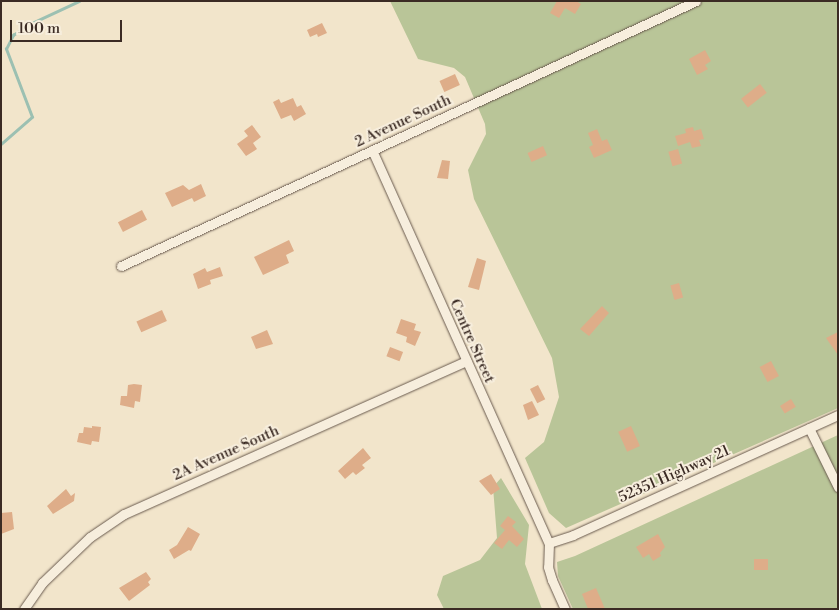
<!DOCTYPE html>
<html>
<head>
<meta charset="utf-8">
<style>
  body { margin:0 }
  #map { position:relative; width:839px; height:610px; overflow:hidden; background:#f2e5cb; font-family:"Libre Bodoni",serif }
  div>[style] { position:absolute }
  .green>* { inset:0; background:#b9c598 }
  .stream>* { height:2.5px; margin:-1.25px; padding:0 1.25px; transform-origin:1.25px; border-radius:1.25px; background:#9cc0b2 }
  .building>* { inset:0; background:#dead89; transform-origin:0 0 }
  .roads { filter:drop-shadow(0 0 1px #695a4e) drop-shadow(0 0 1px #695a4e) }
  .minor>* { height:9px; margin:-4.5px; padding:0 4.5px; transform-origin:4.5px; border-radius:4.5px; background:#f7eedd }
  span { translate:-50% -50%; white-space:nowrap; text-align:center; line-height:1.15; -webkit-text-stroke:4px #f7eedd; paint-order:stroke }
  .street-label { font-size:15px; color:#3b2b24 }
  .frame { position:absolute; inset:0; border:2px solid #3b2b24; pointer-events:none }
  .scale { position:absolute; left:10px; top:20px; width:112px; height:22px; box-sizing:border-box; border:2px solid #3b2b24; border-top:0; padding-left:6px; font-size:15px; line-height:18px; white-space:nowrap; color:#3b2b24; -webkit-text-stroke:4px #f7eedd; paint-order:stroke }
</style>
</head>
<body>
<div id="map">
  <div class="green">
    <div style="clip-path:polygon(390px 1px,838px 1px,838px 408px,566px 528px,549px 513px,525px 458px,544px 442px,559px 397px,552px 358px,474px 199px,468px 170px,486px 134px,485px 124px,465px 77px,454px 68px,418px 59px)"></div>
    <div style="clip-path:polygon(838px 435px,838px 609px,573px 609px,558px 576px,557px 562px,575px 556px)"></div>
    <div style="clip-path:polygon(501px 478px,529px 525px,525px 564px,542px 609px,444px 609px,437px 595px,443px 576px,480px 560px,497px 538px,493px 487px)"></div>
  </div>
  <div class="stream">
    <div style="left:1px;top:144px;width:41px;rotate:-41.1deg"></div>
    <div style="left:32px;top:117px;width:73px;rotate:-110.9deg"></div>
    <div style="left:6px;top:49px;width:16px;rotate:-63deg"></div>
    <div style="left:13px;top:35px;width:20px;rotate:-33deg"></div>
    <div style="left:30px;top:24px;width:54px;rotate:-25.1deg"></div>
  </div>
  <div class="building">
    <div style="clip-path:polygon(557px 1px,576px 1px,581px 4px,575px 14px,565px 8px,559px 18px,550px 13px)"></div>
    <div style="clip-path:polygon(322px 23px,327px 33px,318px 37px,317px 34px,310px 37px,307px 30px)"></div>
    <div style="clip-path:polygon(705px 50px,711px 61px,705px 65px,708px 69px,697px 75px,689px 59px)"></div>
    <div style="left:455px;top:74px;width:12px;height:17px;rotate:66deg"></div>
    <div style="left:760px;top:84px;width:11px;height:24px;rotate:52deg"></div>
    <div style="clip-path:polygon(293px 98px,297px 107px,301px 105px,306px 114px,294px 121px,291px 115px,281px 119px,273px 102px,279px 99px,281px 103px)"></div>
    <div style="clip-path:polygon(252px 125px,261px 137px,253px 143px,257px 149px,246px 156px,237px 144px,248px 136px,244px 131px)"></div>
    <div style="clip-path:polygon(693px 127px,694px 131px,701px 129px,704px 139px,699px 140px,701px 146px,692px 148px,690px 142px,678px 146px,675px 136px,686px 133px,685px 129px)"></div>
    <div style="clip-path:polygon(597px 129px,602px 141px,607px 139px,612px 150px,594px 158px,589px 147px,593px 145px,588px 133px)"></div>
    <div style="left:543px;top:146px;width:10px;height:17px;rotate:66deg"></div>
    <div style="left:678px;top:149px;width:15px;height:10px;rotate:74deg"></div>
    <div style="clip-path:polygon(442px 160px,450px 161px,448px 179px,437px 178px)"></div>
    <div style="clip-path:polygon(201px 184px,206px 196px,194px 202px,192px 198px,172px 207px,165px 193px,183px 185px,189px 190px)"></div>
    <div style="left:142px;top:210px;width:11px;height:27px;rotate:63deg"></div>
    <div style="clip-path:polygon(289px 240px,294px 251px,286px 255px,289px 263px,263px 275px,254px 257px)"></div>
    <div style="clip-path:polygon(477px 258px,486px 261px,479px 290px,468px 287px)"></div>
    <div style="clip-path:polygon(220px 267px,223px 276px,210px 280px,211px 284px,198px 289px,193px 274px,205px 268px,207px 272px)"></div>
    <div style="left:679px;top:283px;width:15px;height:9px;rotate:74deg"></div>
    <div style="clip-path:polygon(602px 306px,609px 313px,589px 336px,580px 329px)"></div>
    <div style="left:162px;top:310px;width:12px;height:28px;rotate:66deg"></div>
    <div style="clip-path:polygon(401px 319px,416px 324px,414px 330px,421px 332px,415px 346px,406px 342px,407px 337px,396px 333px)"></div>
    <div style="clip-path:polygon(267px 330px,273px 344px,256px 349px,251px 337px)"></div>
    <div style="clip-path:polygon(838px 332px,838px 355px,826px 338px)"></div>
    <div style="left:390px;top:347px;width:14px;height:10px;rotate:21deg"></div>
    <div style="left:771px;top:361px;width:17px;height:13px;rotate:62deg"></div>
    <div style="clip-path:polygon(134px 384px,142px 385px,140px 402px,135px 401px,134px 408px,120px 405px,121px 396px,127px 396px,128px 385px)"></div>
    <div style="left:538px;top:385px;width:16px;height:9px;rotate:63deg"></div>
    <div style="left:791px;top:399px;width:9px;height:13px;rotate:58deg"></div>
    <div style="clip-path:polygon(532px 401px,539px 415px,528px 420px,523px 405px)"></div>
    <div style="clip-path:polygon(92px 426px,101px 427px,99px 442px,92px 441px,91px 445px,77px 442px,79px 433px,83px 433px,84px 427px,92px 428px)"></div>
    <div style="left:631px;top:426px;width:22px;height:14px;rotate:66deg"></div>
    <div style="clip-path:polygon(363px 448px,371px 458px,362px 465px,365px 468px,356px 475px,353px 472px,345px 479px,338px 471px)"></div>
    <div style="clip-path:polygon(491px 474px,500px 489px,491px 495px,479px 481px)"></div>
    <div style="clip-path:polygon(66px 489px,71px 496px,75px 493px,74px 501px,53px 514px,47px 506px)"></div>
    <div style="clip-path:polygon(12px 512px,14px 529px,1px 534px,1px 513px)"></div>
    <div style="clip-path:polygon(508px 516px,516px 522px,512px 526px,524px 539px,517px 547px,509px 540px,502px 549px,494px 543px,505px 530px,500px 526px)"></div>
    <div style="clip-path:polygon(188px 527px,200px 534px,191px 551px,189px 550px,174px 559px,169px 550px,177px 545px)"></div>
    <div style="clip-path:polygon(658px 534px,665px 547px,660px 553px,661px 556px,653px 561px,649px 554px,643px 558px,636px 547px)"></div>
    <div style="left:754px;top:559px;width:14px;height:11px"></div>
    <div style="clip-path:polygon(146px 572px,151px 579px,148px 582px,150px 585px,129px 601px,119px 588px)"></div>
    <div style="clip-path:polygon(596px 588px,605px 609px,588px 609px,582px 594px)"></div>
  </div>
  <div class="roads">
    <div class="minor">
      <div style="left:372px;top:150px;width:431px;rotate:65.8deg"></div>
      <div style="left:121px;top:266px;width:633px;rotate:-24.74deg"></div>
      <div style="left:809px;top:428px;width:66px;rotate:63.8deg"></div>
      <div style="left:549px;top:543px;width:25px;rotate:-18deg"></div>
      <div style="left:573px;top:535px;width:291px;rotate:-24.4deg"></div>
      <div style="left:549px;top:543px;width:24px;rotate:92deg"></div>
      <div style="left:548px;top:567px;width:14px;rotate:73deg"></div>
      <div style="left:552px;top:580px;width:32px;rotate:66deg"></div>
      <div style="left:24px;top:609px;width:32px;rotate:-55deg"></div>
      <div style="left:42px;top:583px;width:66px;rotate:-43.8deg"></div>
      <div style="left:90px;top:537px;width:41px;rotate:-34.1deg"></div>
      <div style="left:124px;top:514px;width:375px;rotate:-24.1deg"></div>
    </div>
  </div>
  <div class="street-label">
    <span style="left:403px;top:121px;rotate:-25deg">2 Avenue South</span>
    <span style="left:472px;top:341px;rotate:66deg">Centre Street</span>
    <span style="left:226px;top:453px;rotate:-24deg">2A Avenue South</span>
    <span style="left:674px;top:474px;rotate:-24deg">52351 Highway 21</span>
  </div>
  <div class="frame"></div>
  <div class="scale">100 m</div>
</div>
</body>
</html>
